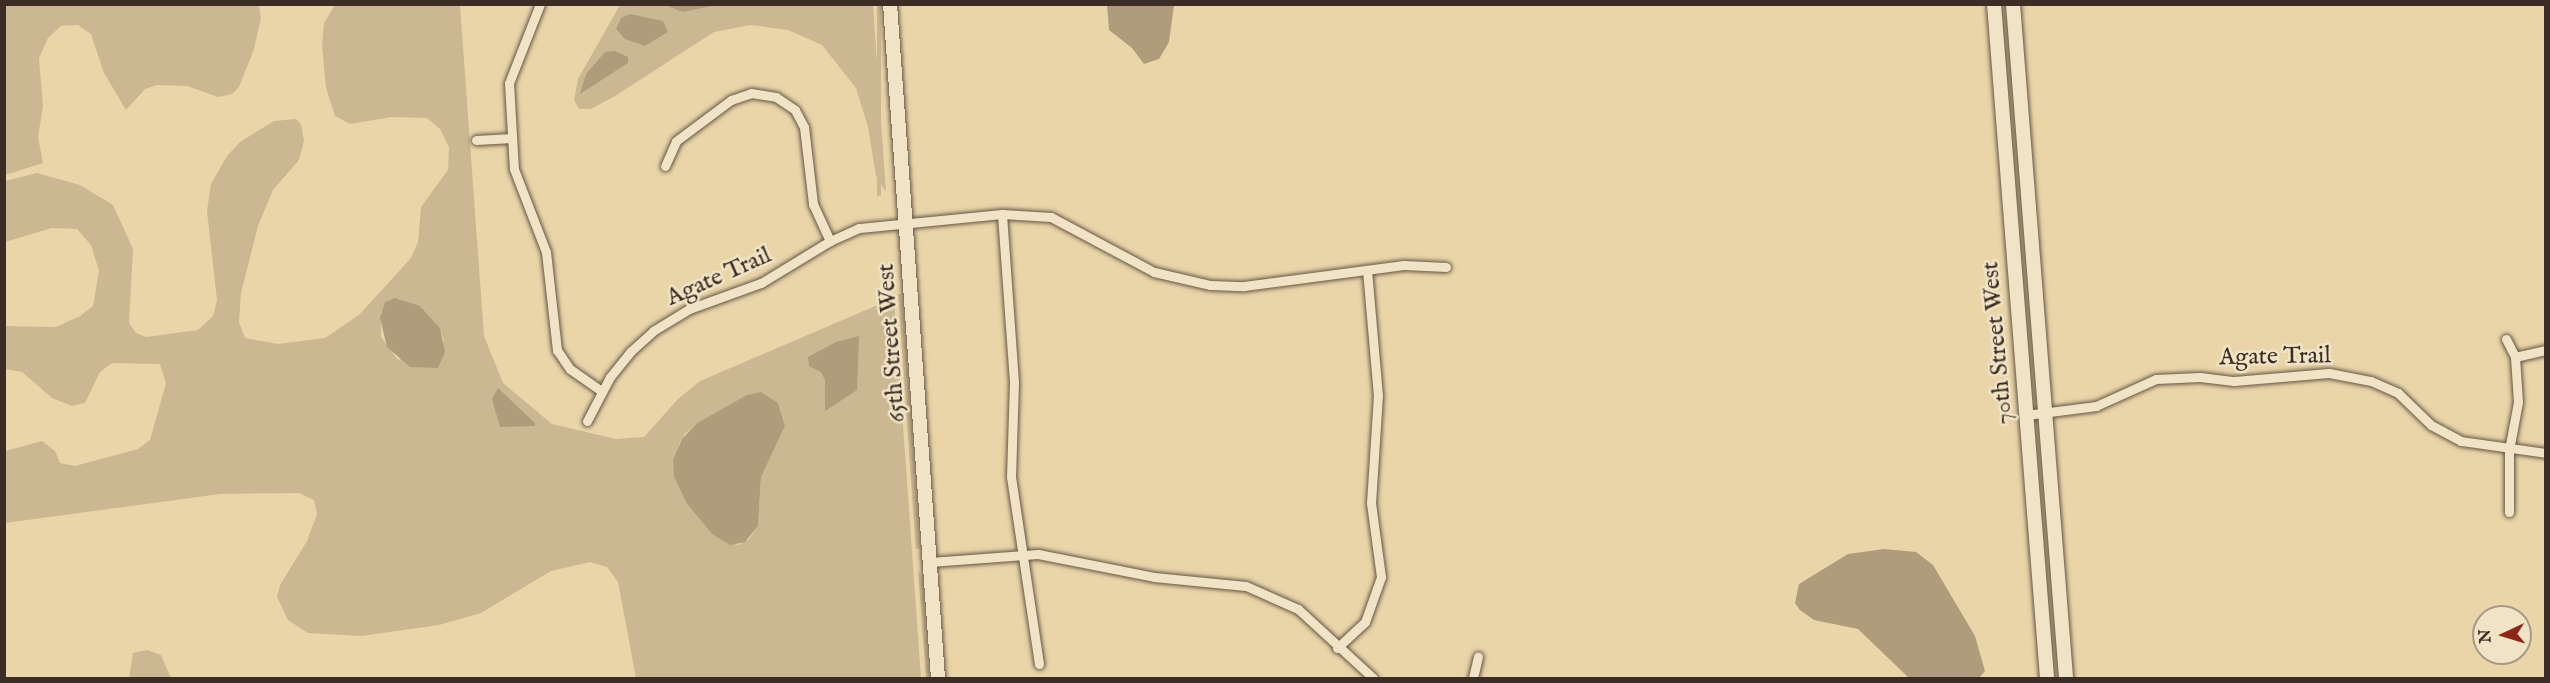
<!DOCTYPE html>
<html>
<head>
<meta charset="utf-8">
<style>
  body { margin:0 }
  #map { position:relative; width:2550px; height:683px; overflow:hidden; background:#e9d5a8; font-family:"IM FELL English",serif }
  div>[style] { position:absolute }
  .green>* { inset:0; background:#cbb892; transform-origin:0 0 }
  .water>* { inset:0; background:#ae9c7b }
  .roads { filter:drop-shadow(0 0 2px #665746) drop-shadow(0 0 2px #665746) }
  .street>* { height:9px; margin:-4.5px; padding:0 4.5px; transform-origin:4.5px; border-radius:4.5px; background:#f1e4c6 }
  .secondary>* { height:14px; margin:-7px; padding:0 7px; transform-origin:7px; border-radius:7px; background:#f1e4c6 }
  span { translate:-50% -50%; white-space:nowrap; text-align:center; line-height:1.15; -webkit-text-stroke:5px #f1e4c6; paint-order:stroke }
  .street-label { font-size:24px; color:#3b2d25 }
  .frame { position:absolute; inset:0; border:6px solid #3b2d25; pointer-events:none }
  .north { position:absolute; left:2472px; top:605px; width:60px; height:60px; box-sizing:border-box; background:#f1e4c6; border:2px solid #a89b86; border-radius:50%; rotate:266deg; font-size:16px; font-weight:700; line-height:24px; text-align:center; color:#3b2d25 }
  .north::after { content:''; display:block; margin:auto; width:21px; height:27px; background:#8f2418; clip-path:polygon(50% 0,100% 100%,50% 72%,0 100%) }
</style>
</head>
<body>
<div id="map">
  <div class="green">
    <div style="clip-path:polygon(4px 5px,259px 5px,261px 18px,254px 49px,239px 87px,232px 94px,218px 97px,187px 86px,157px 85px,145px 89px,126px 110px,104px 73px,91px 34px,78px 25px,61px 26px,48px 38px,39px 58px,43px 106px,38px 137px,43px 163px,5px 175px)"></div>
    <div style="clip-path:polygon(evenodd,335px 5px,460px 5px,484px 336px,503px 383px,552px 424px,616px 439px,644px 437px,678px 399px,700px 381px,894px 298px,921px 678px,636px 678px,618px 582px,607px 567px,590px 562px,551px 571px,481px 613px,439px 625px,361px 636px,308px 633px,288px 620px,277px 597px,280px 585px,307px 541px,317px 514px,314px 500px,299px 493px,220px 494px,5px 523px,5px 451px,42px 441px,55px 451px,60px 463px,75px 466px,138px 449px,150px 440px,166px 383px,160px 364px,112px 363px,100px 372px,85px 403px,72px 406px,52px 398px,22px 372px,5px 369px,5px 326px,56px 327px,80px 316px,93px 306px,99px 271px,91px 245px,77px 229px,52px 228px,5px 242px,5px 181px,37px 173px,80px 185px,113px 205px,133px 249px,129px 323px,136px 333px,146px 337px,198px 330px,213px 316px,217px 300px,207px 211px,211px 184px,227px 156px,240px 142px,274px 121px,296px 119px,301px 124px,304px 141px,299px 160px,273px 190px,258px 226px,241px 293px,239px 322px,245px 338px,278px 344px,325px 338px,359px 315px,411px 258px,418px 242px,421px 207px,448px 170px,449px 147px,440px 129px,427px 118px,392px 117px,350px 124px,335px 116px,326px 88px,322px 46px,324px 23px,335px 5px,420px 306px,440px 328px,444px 341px,398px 360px,381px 337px,381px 312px,420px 306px,335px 5px,751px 394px,778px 403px,785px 426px,761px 477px,758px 526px,749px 539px,738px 545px,712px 534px,687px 504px,674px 477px,679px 444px,685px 434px,697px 423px,751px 394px)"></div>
    <div style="clip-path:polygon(620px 5px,873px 5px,886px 192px,876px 176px,868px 127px,856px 88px,822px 45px,788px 30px,750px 25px,714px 32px,615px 96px,591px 109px,579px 109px,574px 100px,578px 79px)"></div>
    <div style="left:877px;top:5px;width:4px;height:191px"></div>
    <div style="left:902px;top:294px;width:255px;height:4px;rotate:86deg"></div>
    <div style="clip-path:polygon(918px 571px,922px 577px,929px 678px,926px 678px)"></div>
    <div style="clip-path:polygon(147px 650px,161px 655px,171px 678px,129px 678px,133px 653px)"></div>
  </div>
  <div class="water">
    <div style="clip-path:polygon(665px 5px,716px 5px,683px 12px)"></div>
    <div style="clip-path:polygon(1107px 5px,1174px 5px,1169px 42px,1159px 59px,1144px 64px,1132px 48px,1109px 30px)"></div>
    <div style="clip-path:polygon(630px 14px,663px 21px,668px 32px,645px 46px,625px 39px,616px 29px,621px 18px)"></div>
    <div style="clip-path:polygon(615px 51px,628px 57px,628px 63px,580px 94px,586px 74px,605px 52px)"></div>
    <div style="clip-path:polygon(395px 298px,420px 306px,440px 328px,445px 352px,438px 368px,410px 367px,387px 347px,380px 318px,385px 302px)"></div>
    <div style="clip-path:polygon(859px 336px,857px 390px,825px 411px,825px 380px,821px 372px,809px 366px,808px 357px,836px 342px)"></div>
    <div style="clip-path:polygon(498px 388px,535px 423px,535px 426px,500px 427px,492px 399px)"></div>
    <div style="clip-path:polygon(761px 392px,778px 403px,785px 426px,761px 477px,758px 526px,745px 542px,730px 545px,712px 534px,687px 504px,674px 477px,673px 460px,682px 439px,697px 423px,747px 395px)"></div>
    <div style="clip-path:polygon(1884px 549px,1916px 552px,1933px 565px,1975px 636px,1985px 671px,1979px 678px,1909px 678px,1858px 629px,1814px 620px,1800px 610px,1795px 603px,1799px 584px,1848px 554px)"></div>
  </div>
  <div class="roads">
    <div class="street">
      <div style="left:540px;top:4px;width:85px;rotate:111.4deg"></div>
      <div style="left:509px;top:83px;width:86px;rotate:86.7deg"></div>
      <div style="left:514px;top:169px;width:89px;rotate:68.9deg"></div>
      <div style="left:546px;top:252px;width:99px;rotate:83.6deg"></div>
      <div style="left:557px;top:350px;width:23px;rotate:56deg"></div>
      <div style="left:570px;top:369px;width:39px;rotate:35deg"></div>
      <div style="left:476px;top:140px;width:36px;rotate:-3deg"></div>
      <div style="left:665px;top:166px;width:27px;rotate:-66deg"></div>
      <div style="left:676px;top:141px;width:69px;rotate:-36.7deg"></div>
      <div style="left:731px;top:100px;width:21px;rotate:-19deg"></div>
      <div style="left:751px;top:93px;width:25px;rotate:9deg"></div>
      <div style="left:776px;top:97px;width:23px;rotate:34deg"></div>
      <div style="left:795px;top:110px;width:19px;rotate:62deg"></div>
      <div style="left:804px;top:127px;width:78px;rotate:83.3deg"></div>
      <div style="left:813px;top:204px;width:41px;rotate:65.3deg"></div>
      <div style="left:2506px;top:339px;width:20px;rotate:63deg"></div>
      <div style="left:2515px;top:357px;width:45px;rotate:86.2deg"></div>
      <div style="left:2518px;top:402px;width:49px;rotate:100.6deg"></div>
      <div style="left:2509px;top:450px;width:62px;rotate:90deg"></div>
      <div style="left:2515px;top:357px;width:32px;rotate:-13deg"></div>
      <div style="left:2026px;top:415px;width:71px;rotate:-7.3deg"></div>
      <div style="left:2096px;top:406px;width:66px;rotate:-24.2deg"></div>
      <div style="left:2156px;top:379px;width:44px;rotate:-2.6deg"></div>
      <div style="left:2200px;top:377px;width:34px;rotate:7deg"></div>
      <div style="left:2234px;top:381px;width:95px;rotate:-4.8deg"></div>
      <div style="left:2329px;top:373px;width:43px;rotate:10.8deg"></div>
      <div style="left:2371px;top:381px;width:30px;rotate:24deg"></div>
      <div style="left:2398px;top:393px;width:46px;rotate:44.1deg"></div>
      <div style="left:2431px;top:425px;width:34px;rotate:28deg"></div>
      <div style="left:2461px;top:441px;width:86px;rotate:8deg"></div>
      <div style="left:587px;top:421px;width:50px;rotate:-62.4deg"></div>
      <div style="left:610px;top:377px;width:32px;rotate:-51deg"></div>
      <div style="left:630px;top:352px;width:31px;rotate:-42deg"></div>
      <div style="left:653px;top:331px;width:42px;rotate:-31.4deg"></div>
      <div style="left:689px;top:309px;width:77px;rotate:-19.9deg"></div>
      <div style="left:761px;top:283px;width:81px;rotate:-31.3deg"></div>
      <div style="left:830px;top:241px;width:32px;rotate:-24deg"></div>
      <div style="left:859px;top:228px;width:144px;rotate:-5.6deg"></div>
      <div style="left:930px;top:562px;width:108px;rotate:-4.2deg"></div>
      <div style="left:1038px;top:554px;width:118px;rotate:11.2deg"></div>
      <div style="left:1154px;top:577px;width:92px;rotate:5.6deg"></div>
      <div style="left:1246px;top:586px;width:57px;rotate:23.9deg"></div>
      <div style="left:1298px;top:609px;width:102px;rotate:42.6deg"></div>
      <div style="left:1337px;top:648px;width:38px;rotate:-43deg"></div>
      <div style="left:1365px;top:622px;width:48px;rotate:-70.4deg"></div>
      <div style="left:1381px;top:577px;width:75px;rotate:-97.7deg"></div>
      <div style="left:1371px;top:503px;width:107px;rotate:-86.3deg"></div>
      <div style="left:1378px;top:396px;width:125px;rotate:-95deg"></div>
      <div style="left:1039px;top:664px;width:189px;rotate:-98.5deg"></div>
      <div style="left:1011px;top:477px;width:95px;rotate:-88.2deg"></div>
      <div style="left:1014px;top:382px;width:168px;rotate:-94.1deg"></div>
      <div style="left:1002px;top:214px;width:49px;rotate:3.5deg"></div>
      <div style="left:1051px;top:217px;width:117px;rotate:28.1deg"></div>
      <div style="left:1154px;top:272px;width:57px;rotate:13.1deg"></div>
      <div style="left:1210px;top:285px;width:34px;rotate:2deg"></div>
      <div style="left:1244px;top:286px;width:161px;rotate:-7.5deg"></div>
      <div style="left:1404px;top:265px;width:42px;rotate:2.7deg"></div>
      <div style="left:1473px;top:678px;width:22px;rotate:-77deg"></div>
    </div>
    <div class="secondary">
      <div style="left:890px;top:4px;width:676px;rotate:85.93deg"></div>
      <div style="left:1994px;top:4px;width:676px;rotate:85.5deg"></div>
      <div style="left:2013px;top:4px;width:676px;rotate:85.5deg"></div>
    </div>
  </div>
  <div class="street-label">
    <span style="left:719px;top:277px;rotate:-24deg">Agate Trail</span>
    <span style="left:892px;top:343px;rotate:-94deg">65th Street West</span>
    <span style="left:1998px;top:343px;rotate:-95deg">70th Street West</span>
    <span style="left:2275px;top:357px;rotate:-1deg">Agate Trail</span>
  </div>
  <div class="frame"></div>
  <div class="north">N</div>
</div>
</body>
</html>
